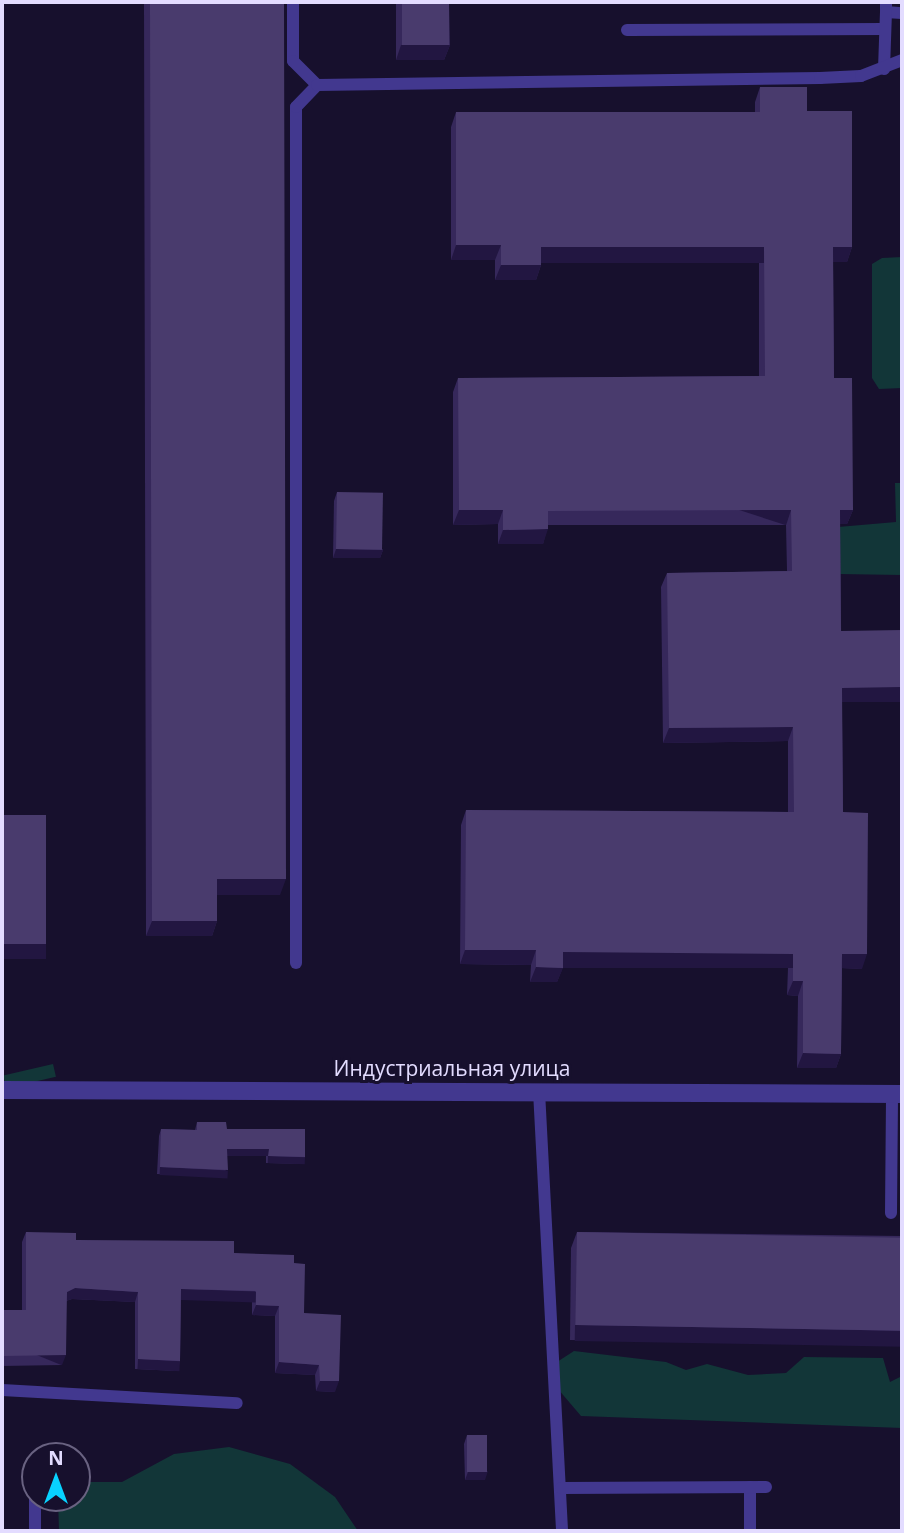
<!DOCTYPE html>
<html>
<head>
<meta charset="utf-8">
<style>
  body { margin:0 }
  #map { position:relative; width:904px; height:1533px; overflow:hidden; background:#17102d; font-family:"Open Sans",sans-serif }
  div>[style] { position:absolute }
  .green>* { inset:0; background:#123638; transform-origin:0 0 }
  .lane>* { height:12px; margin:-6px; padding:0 6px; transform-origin:6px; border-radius:6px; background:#42388f }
  .street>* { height:18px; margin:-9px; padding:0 9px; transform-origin:9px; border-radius:9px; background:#42388f }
  .wall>* { inset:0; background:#36285b }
  .shaded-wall>* { inset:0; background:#221641; transform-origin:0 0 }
  .building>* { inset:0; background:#493b6d; transform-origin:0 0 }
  span { translate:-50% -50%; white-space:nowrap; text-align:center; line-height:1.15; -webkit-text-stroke:6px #17102d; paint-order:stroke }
  .street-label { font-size:21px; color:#e3dcff }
  .frame { position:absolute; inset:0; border:4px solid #e3dcff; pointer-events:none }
  .north { position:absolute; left:21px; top:1442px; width:70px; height:70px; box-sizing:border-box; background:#17102d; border:2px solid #696281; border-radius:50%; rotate:0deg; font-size:19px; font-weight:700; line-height:28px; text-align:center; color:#e3dcff }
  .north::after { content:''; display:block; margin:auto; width:24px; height:32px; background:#08d2ff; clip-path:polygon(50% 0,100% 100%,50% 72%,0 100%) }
</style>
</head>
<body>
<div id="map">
  <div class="green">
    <div style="clip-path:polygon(902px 257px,902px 388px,879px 389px,872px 378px,872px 264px,882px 258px)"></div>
    <div style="clip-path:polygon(895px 483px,902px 483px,902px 575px,838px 574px,838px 527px,896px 522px)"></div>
    <div style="left:53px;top:1064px;width:13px;height:51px;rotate:77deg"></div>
    <div style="clip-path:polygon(574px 1351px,666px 1362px,686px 1370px,707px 1364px,748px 1375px,786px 1373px,804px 1357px,883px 1358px,890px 1382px,902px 1376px,902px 1428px,581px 1416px,558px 1389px,557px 1362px)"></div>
    <div style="clip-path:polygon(229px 1447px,290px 1464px,335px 1497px,358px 1531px,59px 1531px,58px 1498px,77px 1498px,77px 1482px,122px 1482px,174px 1454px)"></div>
  </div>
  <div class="lane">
    <div style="left:293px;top:2px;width:59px;rotate:90deg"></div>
    <div style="left:293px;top:61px;width:34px;rotate:45deg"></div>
    <div style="left:886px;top:2px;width:10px;rotate:90deg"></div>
    <div style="left:886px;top:12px;width:16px;rotate:4deg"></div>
    <div style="left:627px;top:30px;width:258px;rotate:-0.2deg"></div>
    <div style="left:884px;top:69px;width:57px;rotate:-88deg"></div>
    <div style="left:296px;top:963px;width:856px;rotate:-90deg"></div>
    <div style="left:296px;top:107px;width:30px;rotate:-46deg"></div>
    <div style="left:317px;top:85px;width:503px;rotate:-0.8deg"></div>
    <div style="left:820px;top:78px;width:41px;rotate:-2.8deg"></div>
    <div style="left:861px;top:76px;width:44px;rotate:-21.3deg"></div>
    <div style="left:539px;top:1091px;width:441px;rotate:87deg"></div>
    <div style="left:891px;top:1213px;width:119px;rotate:-89.5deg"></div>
    <div style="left:2px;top:1390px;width:235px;rotate:3.2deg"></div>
    <div style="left:750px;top:1487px;width:44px;rotate:90deg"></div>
    <div style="left:561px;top:1488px;width:205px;rotate:-0.3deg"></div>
    <div style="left:35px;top:1491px;width:40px;rotate:90deg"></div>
  </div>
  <div class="street">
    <div style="left:2px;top:1090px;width:900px;rotate:0.25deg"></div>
  </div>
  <div class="wall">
    <div style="clip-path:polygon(144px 2px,284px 2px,280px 895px,217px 895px,217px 921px,212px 936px,146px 936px)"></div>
    <div style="clip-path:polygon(396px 2px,449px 2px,450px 45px,444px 60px,396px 60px)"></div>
    <div style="clip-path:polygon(760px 87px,807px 111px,852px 247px,847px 262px,833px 262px,834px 378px,853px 510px,847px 524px,840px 524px,843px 812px,862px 969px,842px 968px,841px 1054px,836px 1068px,797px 1068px,798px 996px,787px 995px,788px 968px,563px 967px,557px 982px,530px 982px,531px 965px,460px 964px,461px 825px,466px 810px,788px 812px,788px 741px,663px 743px,661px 587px,667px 573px,787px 571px,786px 525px,548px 525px,543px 544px,498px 544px,498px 524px,453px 525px,453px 392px,458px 378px,759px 376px,759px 262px,541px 262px,541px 265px,536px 280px,495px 280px,495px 260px,451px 260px,451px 127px,456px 112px,755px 112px,755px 102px)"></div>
    <div style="clip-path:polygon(337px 492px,383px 550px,380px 558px,333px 558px,334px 501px)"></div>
    <div style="clip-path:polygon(197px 1122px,227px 1129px,305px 1157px,302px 1164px,266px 1163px,266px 1156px,227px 1156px,225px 1177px,157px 1174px,159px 1136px,161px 1129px,195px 1130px)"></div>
    <div style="clip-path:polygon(26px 1232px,76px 1240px,234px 1253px,294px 1263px,304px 1313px,335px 1392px,316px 1391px,315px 1375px,275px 1373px,275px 1316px,252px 1315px,252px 1301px,181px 1299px,180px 1361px,177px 1371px,135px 1369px,135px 1302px,72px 1299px,66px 1301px,62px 1365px,2px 1366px,2px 1310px,22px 1310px,22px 1242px)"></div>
    <div style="clip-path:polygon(577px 1232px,902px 1236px,902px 1345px,570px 1340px,571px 1248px)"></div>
    <div style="clip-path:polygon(467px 1435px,485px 1480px,465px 1480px,464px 1444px)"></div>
  </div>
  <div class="shaded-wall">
    <div style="clip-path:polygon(401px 45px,450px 45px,444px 60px,396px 60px)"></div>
    <div style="clip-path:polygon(456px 245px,501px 245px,495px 260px,451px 260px)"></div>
    <div style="left:541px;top:247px;width:223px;height:16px"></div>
    <div style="clip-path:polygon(833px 247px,852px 247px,847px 262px,828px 262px)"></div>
    <div style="clip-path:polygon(501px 265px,541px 265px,536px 280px,495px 280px)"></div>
    <div style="clip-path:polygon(459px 510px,503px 510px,498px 524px,453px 525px)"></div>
    <div style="left:791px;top:510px;width:16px;height:243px;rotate:108deg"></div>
    <div style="clip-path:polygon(840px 510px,853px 510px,847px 524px,835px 524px)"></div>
    <div style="clip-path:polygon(548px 529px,543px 544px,498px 544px,503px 530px)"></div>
    <div style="clip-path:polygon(336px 549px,383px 550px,380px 558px,333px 558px)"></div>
    <div style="left:902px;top:687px;width:15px;height:60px;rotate:90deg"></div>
    <div style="clip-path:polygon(793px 727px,788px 741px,663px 743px,669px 728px)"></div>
    <div style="clip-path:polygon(217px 879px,286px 879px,280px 895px,212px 895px)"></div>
    <div style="clip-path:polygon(152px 921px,217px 921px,212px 936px,146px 936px)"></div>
    <div style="left:2px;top:944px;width:44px;height:15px"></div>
    <div style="clip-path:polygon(465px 950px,536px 950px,531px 965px,460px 964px)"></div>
    <div style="left:563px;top:952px;width:230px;height:16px"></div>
    <div style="clip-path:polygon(842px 954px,867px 954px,862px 969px,837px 968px)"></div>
    <div style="clip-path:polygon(536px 967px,563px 968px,557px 982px,530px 982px)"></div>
    <div style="clip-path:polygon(793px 981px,803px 981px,798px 996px,787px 995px)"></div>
    <div style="clip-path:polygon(803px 1053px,841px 1054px,836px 1068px,797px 1068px)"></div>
    <div style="left:227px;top:1149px;width:42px;height:7px"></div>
    <div style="left:268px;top:1156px;width:37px;height:7px;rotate:2deg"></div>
    <div style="left:160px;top:1167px;width:68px;height:8px;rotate:3deg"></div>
    <div style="clip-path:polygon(75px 1288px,138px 1292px,135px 1302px,72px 1299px,63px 1302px,67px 1292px)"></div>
    <div style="left:181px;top:1289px;width:75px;height:11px;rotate:2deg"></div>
    <div style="clip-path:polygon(256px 1305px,279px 1306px,275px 1316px,252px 1315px)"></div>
    <div style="left:575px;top:1325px;width:327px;height:16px;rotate:1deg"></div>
    <div style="left:66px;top:1355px;width:11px;height:63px;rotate:112deg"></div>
    <div style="left:138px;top:1359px;width:42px;height:10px;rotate:3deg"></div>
    <div style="clip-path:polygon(279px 1362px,319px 1365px,315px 1375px,275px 1373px)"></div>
    <div style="clip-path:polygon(320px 1381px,339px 1381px,335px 1392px,316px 1391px)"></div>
    <div style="clip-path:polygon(488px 1471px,485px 1480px,465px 1480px,468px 1472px)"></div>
  </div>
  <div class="building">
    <div style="clip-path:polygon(150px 2px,284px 2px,286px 879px,217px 879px,217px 921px,152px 921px)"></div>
    <div style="left:402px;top:2px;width:47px;height:43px"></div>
    <div style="clip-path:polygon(760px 87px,807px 87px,807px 111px,852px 111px,852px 247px,833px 247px,834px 378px,852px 378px,853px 510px,840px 510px,841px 631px,902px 630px,902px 687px,842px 688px,843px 812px,868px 813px,867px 954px,842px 954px,841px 1054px,803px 1053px,803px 981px,793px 981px,793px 954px,563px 952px,563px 968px,536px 967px,536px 950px,465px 950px,466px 810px,794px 812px,793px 727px,669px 728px,667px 573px,792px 571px,791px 510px,548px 511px,548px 529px,503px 530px,503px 510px,459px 510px,458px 378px,765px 376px,764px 247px,541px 247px,541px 265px,501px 265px,501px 245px,456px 245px,456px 112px,760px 112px)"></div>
    <div style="left:337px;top:492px;width:46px;height:57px;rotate:1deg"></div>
    <div style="left:2px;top:815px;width:44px;height:129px"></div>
    <div style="clip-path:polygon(197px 1122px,226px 1122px,227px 1129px,305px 1129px,305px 1157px,268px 1156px,269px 1149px,227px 1149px,228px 1170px,160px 1167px,161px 1129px,197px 1130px)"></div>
    <div style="clip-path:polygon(26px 1232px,76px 1233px,76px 1240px,234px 1241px,234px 1253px,294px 1255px,294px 1263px,305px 1264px,304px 1313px,341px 1315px,339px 1381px,320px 1381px,319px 1365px,279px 1362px,279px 1306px,256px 1305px,256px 1291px,181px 1289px,180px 1361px,138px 1359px,138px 1292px,75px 1288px,67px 1292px,66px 1355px,3px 1356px,2px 1310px,26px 1310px)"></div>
    <div style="left:577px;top:1232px;width:325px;height:93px;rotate:1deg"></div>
    <div style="left:467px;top:1435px;width:20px;height:37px"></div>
  </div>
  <div class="street-label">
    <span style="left:452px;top:1068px">Индустриальная улица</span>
  </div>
  <div class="frame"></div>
  <div class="north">N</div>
</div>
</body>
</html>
